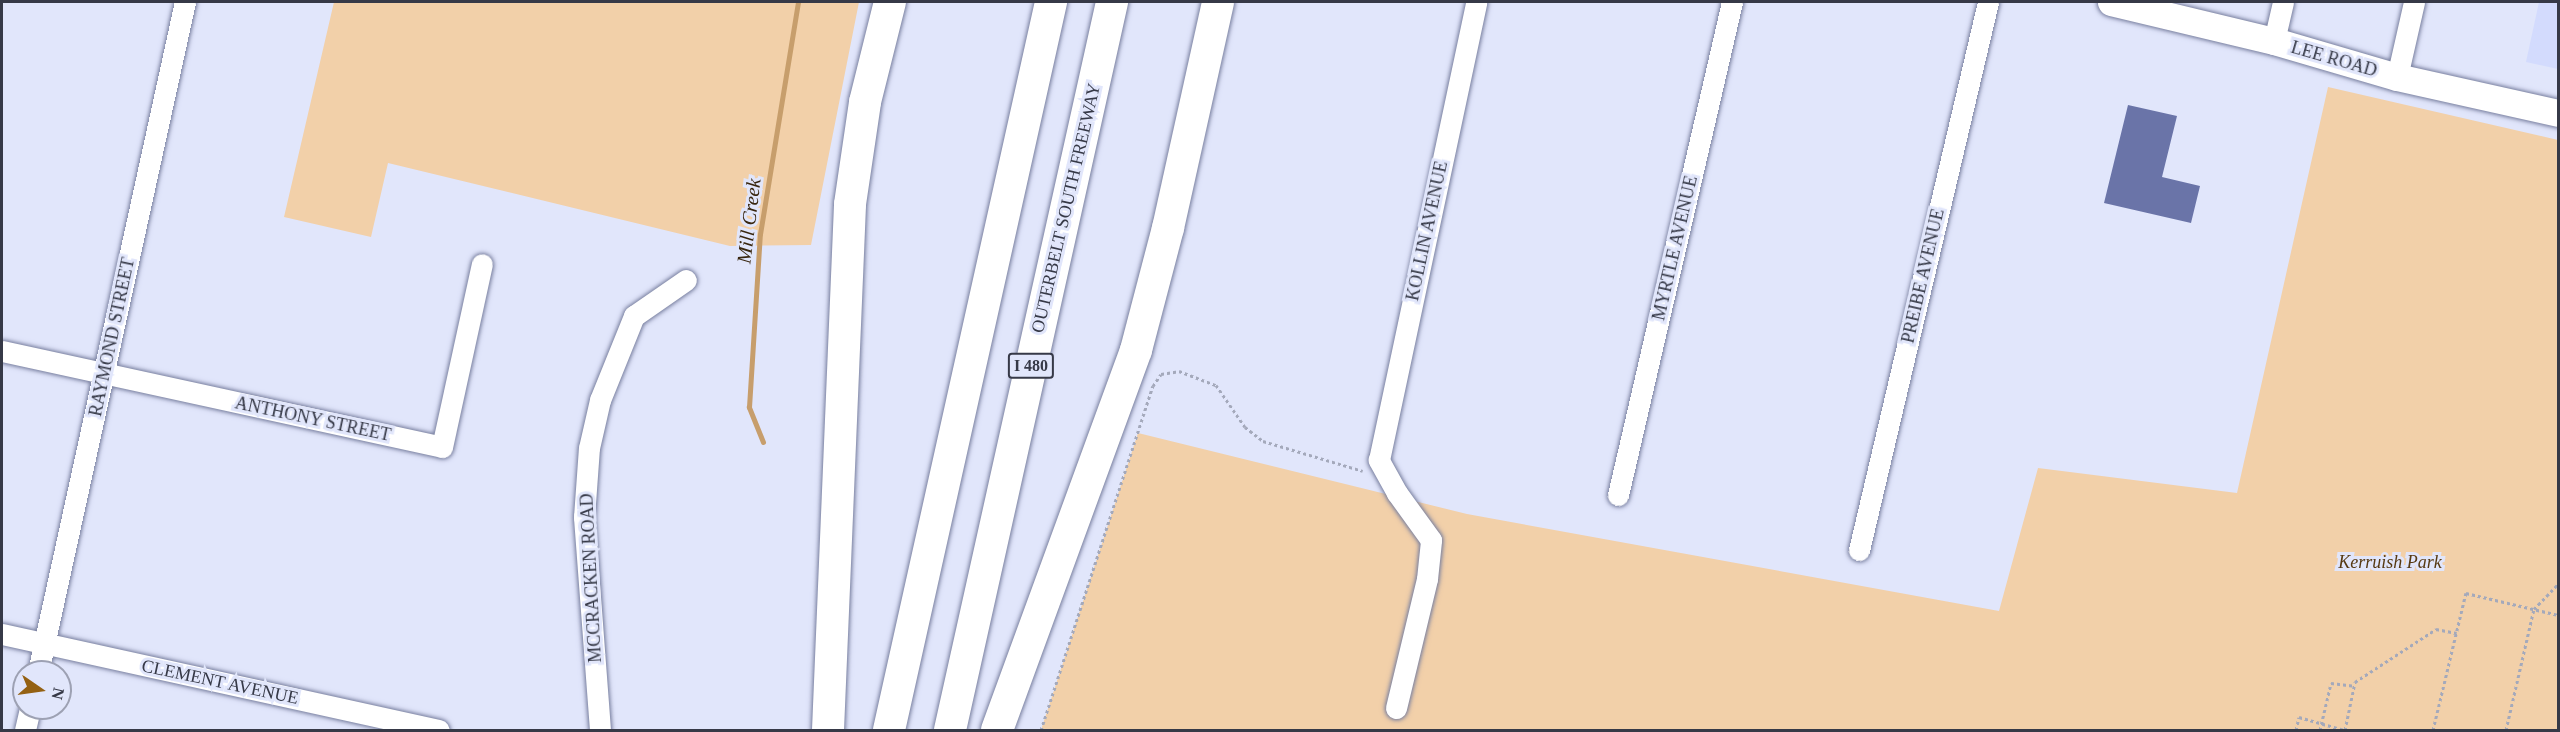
<!DOCTYPE html>
<html>
<head>
<meta charset="utf-8">
<style>
  body { margin:0 }
  #map { position:relative; width:2560px; height:732px; overflow:hidden; background:#e1e6fb; font-family:"Times New Roman",serif }
  div>[style] { position:absolute }
  .built>* { inset:0; background:#d3dbfd }
  .green>* { inset:0; background:#f2d0a9 }
  .stream>* { height:5px; margin:-2.5px; padding:0 2.5px; transform-origin:2.5px; border-radius:2.5px; background:#c79e6c }
  .building>* { inset:0; background:#6a74a8 }
  .path>* { height:3px; margin-top:-1.5px; transform-origin:0; background:repeating-linear-gradient(90deg,#a4a9bb 0 3px,transparent 0 6px) }
  .roads { filter:drop-shadow(0 0 2px #787f9f) drop-shadow(0 0 2px #787f9f) }
  .minor>* { height:21px; margin:-10.5px; padding:0 10.5px; transform-origin:10.5px; border-radius:10.5px; background:#fff }
  .major>* { height:27px; margin:-13.5px; padding:0 13.5px; transform-origin:13.5px; border-radius:13.5px; background:#fff }
  .highway>* { height:32px; margin:-16px; padding:0 16px; transform-origin:16px; border-radius:16px; background:#fff }
  span { translate:-50% -50%; white-space:nowrap; text-align:center; line-height:1.15; -webkit-text-stroke:6px #e1e6fb; paint-order:stroke }
  .shield-label span { padding:2px 4px; background:#e1e6fb; border:2px solid; border-radius:4px; -webkit-text-stroke-width:0 }
  .shield-label { font-size:16px; color:#363947; font-weight:700 }
  .street-label { font-size:18px; color:#363947 }
  .park-label { font-size:18px; color:#573a13; font-style:italic }
  .water-label { font-size:20px; color:#38260f; font-style:italic }
  .frame { position:absolute; inset:0; border:3px solid #363947; pointer-events:none }
  .north { position:absolute; left:12px; top:660px; width:60px; height:60px; box-sizing:border-box; background:#e1e6fb; border:2px solid #9da1b3; border-radius:50%; rotate:103deg; font-size:16px; font-weight:700; line-height:24px; text-align:center; color:#363947 }
  .north::after { content:''; display:block; margin:auto; width:21px; height:27px; background:#946113; clip-path:polygon(50% 0,100% 100%,50% 72%,0 100%) }
</style>
</head>
<body>
<div id="map">
  <div class="built">
    <div style="clip-path:polygon(2539px 2px,2558px 2px,2558px 69px,2526px 62px)"></div>
  </div>
  <div class="green">
    <div style="clip-path:polygon(334px 2px,859px 2px,811px 245px,730px 246px,388px 163px,371px 237px,284px 217px)"></div>
    <div style="clip-path:polygon(2328px 87px,2558px 140px,2558px 730px,1041px 730px,1138px 433px,1467px 514px,1999px 611px,2038px 468px,2237px 493px)"></div>
  </div>
  <div class="stream">
    <div style="left:763px;top:442px;width:38px;rotate:-112deg"></div>
    <div style="left:749px;top:407px;width:173px;rotate:-86.4deg"></div>
    <div style="left:760px;top:234px;width:235px;rotate:-80.7deg"></div>
  </div>
  <div class="building">
    <div style="clip-path:polygon(2128px 105px,2177px 116px,2162px 177px,2200px 186px,2191px 223px,2104px 203px)"></div>
  </div>
  <div class="path">
    <div style="left:1041px;top:730px;width:362px;rotate:-72deg"></div>
    <div style="left:1153px;top:386px;width:14px;rotate:-56deg"></div>
    <div style="left:1161px;top:374px;width:18px;rotate:-9deg"></div>
    <div style="left:1179px;top:371px;width:40px;rotate:21deg"></div>
    <div style="left:1216px;top:385px;width:51px;rotate:55.4deg"></div>
    <div style="left:1245px;top:427px;width:23px;rotate:38deg"></div>
    <div style="left:1263px;top:441px;width:104px;rotate:16.7deg"></div>
    <div style="left:2296px;top:730px;width:13px;rotate:-77deg"></div>
    <div style="left:2299px;top:717px;width:47px;rotate:16.1deg"></div>
    <div style="left:2320px;top:730px;width:48px;rotate:-76.8deg"></div>
    <div style="left:2331px;top:683px;width:23px;rotate:7deg"></div>
    <div style="left:2345px;top:730px;width:49px;rotate:-78.2deg"></div>
    <div style="left:2355px;top:682px;width:97px;rotate:-33.2deg"></div>
    <div style="left:2436px;top:629px;width:21px;rotate:11deg"></div>
    <div style="left:2433px;top:730px;width:141px;rotate:-76.5deg"></div>
    <div style="left:2466px;top:593px;width:95px;rotate:13.4deg"></div>
    <div style="left:2506px;top:730px;width:124px;rotate:-77deg"></div>
    <div style="left:2534px;top:609px;width:35px;rotate:-46deg"></div>
  </div>
  <div class="roads">
    <div class="minor">
      <div style="left:2274px;top:41px;width:40px;rotate:-77deg"></div>
      <div style="left:2397px;top:77px;width:77px;rotate:-77.2deg"></div>
      <div style="left:2px;top:351px;width:450px;rotate:12.3deg"></div>
      <div style="left:442px;top:447px;width:187px;rotate:-77.7deg"></div>
      <div style="left:1618px;top:495px;width:506px;rotate:-76.98deg"></div>
      <div style="left:1859px;top:550px;width:563px;rotate:-76.75deg"></div>
      <div style="left:2px;top:634px;width:447px;rotate:12.4deg"></div>
      <div style="left:38px;top:672px;width:686px;rotate:-77.63deg"></div>
      <div style="left:1396px;top:708px;width:133px;rotate:-76.5deg"></div>
      <div style="left:1427px;top:579px;width:39px;rotate:-84deg"></div>
      <div style="left:1431px;top:540px;width:58px;rotate:-125.9deg"></div>
      <div style="left:1397px;top:493px;width:38px;rotate:-119deg"></div>
      <div style="left:1379px;top:460px;width:468px;rotate:-78deg"></div>
      <div style="left:25px;top:730px;width:23px;rotate:-77deg"></div>
      <div style="left:600px;top:730px;width:214px;rotate:-94.3deg"></div>
      <div style="left:584px;top:517px;width:69px;rotate:-85.9deg"></div>
      <div style="left:589px;top:448px;width:49px;rotate:-77.1deg"></div>
      <div style="left:600px;top:400px;width:91px;rotate:-68deg"></div>
      <div style="left:634px;top:316px;width:63px;rotate:-34.7deg"></div>
    </div>
    <div class="major">
      <div style="left:2111px;top:2px;width:168px;rotate:13.5deg"></div>
      <div style="left:2274px;top:41px;width:128px;rotate:16.3deg"></div>
      <div style="left:2397px;top:77px;width:165px;rotate:12.6deg"></div>
    </div>
    <div class="highway">
      <div style="left:828px;top:730px;width:526px;rotate:-87.6deg"></div>
      <div style="left:850px;top:204px;width:103px;rotate:-81.6deg"></div>
      <div style="left:865px;top:102px;width:103px;rotate:-76deg"></div>
      <div style="left:889px;top:730px;width:746px;rotate:-77.45deg"></div>
      <div style="left:950px;top:730px;width:746px;rotate:-77.45deg"></div>
      <div style="left:997px;top:730px;width:405px;rotate:-69.9deg"></div>
      <div style="left:1136px;top:350px;width:126px;rotate:-75.3deg"></div>
      <div style="left:1168px;top:228px;width:231px;rotate:-77.5deg"></div>
    </div>
  </div>
  <div class="shield-label">
    <span style="left:1031px;top:366px">I 480</span>
  </div>
  <div class="street-label">
    <span style="left:2334px;top:59px;rotate:16deg">LEE ROAD</span>
    <span style="left:1066px;top:208px;rotate:-77deg">OUTERBELT SOUTH FREEWAY</span>
    <span style="left:1427px;top:231px;rotate:-78deg">KOLLIN AVENUE</span>
    <span style="left:1675px;top:248px;rotate:-77deg">MYRTLE AVENUE</span>
    <span style="left:1923px;top:276px;rotate:-77deg">PREIBE AVENUE</span>
    <span style="left:112px;top:337px;rotate:-78deg">RAYMOND STREET</span>
    <span style="left:313px;top:419px;rotate:12deg">ANTHONY STREET</span>
    <span style="left:591px;top:578px;rotate:-93deg">MCCRACKEN ROAD</span>
    <span style="left:220px;top:682px;rotate:12deg">CLEMENT AVENUE</span>
  </div>
  <div class="park-label">
    <span style="left:2390px;top:562px">Kerruish Park</span>
  </div>
  <div class="water-label">
    <span style="left:749px;top:221px;rotate:-83deg">Mill Creek</span>
  </div>
  <div class="frame"></div>
  <div class="north">N</div>
</div>
</body>
</html>
